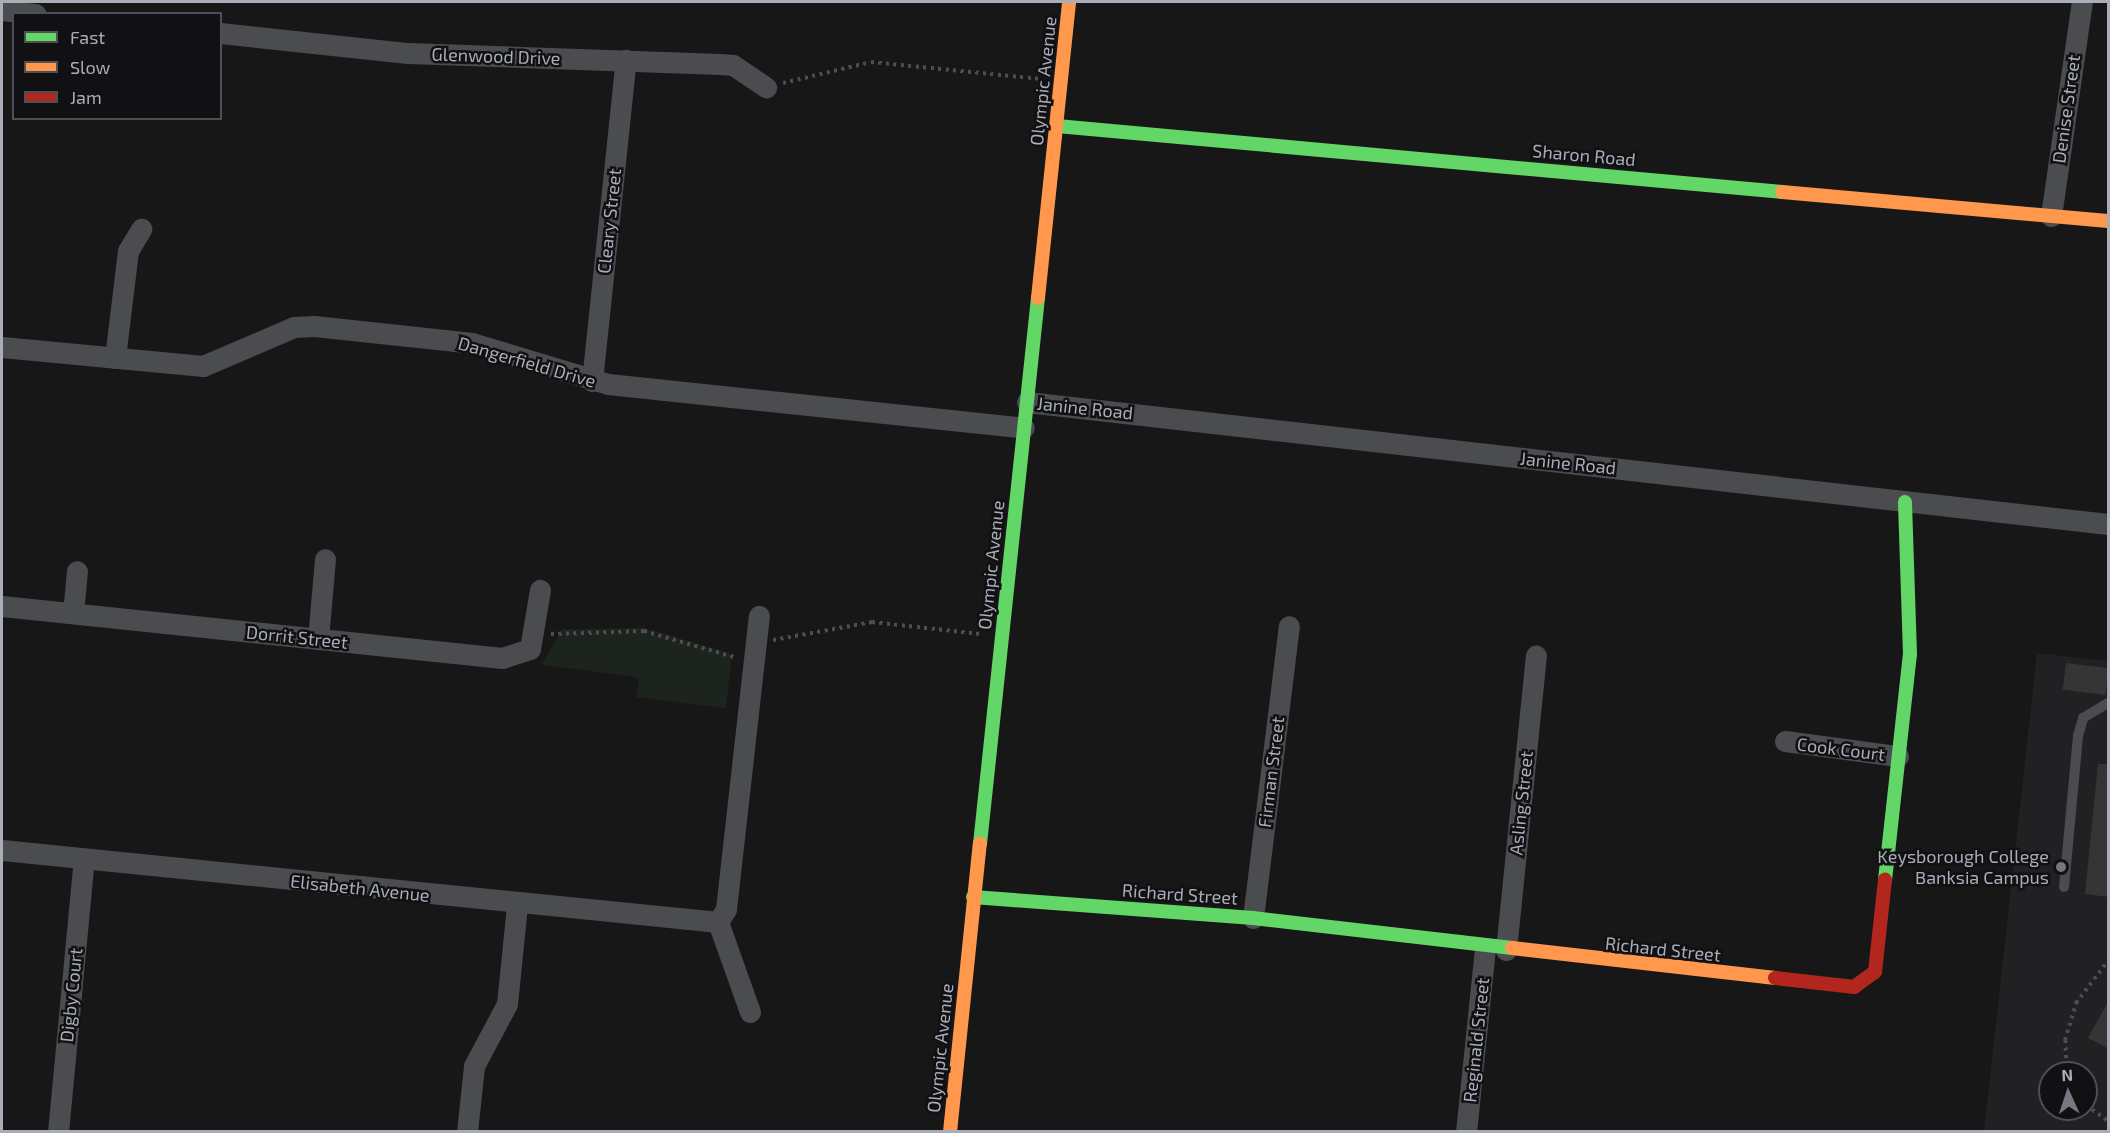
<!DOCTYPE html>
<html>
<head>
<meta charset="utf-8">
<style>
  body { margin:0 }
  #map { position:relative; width:2110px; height:1133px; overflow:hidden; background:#171717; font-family:"Exo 2",sans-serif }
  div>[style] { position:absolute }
  .built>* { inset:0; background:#212123 }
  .green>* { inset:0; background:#1d241e }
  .building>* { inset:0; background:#353536; transform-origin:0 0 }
  .path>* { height:4px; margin-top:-2px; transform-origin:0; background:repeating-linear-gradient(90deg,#4d4e52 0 3px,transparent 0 7.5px) }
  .lane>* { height:10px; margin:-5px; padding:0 5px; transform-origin:5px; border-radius:5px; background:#4b4c50 }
  .street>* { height:21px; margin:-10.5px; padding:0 10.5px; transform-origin:10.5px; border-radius:10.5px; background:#4b4c50 }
  .fast>* { height:14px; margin:-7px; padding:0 7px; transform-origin:7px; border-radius:7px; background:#63d668 }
  .slow>* { height:14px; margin:-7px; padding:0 7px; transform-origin:7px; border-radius:7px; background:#ff974d }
  .jam>* { height:14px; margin:-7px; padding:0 7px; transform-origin:7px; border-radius:7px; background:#b3261e }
  .dots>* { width:16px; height:16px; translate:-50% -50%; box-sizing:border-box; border:3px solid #111113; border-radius:50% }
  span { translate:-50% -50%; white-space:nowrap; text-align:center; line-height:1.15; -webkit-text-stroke:5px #111113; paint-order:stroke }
  .street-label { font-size:18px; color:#a8adb8 }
  .poi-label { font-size:18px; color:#a8adb8 }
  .right { translate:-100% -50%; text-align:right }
  .frame { position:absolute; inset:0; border:3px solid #a8adb8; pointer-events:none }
  .legend { position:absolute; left:12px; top:12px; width:210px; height:108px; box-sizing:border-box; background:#111113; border:2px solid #4d4f55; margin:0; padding:8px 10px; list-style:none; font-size:18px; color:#a8adb8 }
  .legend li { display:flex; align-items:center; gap:12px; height:30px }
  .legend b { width:30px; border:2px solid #4d4f55 }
  .north { position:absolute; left:2038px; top:1061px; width:60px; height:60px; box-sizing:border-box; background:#111113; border:2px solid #4d4f55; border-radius:50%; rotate:357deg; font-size:16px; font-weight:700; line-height:24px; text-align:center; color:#a8adb8 }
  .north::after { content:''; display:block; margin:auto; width:21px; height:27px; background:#757880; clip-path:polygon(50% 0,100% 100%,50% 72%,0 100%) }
</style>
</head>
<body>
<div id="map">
  <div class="built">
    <div style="clip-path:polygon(evenodd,2037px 653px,2108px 661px,2108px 1131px,1984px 1132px,2037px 653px,2050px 1073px,2086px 1073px,2086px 1109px,2050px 1109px,2050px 1073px)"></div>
  </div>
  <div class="green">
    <div style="clip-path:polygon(644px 628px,732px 654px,726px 708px,636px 697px,639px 680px,631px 676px,542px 665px,562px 629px)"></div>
  </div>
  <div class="building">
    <div style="left:2066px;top:663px;width:43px;height:27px;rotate:7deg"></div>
    <div style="clip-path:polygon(2098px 764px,2109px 764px,2109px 897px,2085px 894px)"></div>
    <div style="clip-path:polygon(2109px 1000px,2109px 1049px,2088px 1038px)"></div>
  </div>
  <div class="path">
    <div style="left:783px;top:83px;width:90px;rotate:-13.4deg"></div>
    <div style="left:871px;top:62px;width:170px;rotate:5.7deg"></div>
    <div style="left:551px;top:634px;width:93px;rotate:-1.8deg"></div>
    <div style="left:644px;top:631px;width:94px;rotate:16.1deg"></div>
    <div style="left:773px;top:640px;width:101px;rotate:-10.3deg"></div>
    <div style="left:872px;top:622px;width:109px;rotate:6.3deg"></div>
    <div style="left:2067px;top:1073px;width:33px;rotate:-93deg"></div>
    <div style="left:2065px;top:1040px;width:39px;rotate:-73deg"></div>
    <div style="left:2076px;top:1003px;width:53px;rotate:-52.7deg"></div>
    <div style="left:2086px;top:1105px;width:27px;rotate:36deg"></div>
  </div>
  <div class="lane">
    <div style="left:2064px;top:887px;width:152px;rotate:-84.7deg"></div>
    <div style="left:2078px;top:736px;width:19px;rotate:-74deg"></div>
    <div style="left:2083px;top:718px;width:29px;rotate:-31deg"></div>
  </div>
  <div class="street">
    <div style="left:2px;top:10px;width:34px;rotate:7deg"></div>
    <div style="left:220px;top:33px;width:189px;rotate:6.1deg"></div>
    <div style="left:408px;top:53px;width:312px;rotate:2deg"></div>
    <div style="left:720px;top:64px;width:13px;rotate:4deg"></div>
    <div style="left:733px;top:65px;width:40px;rotate:34deg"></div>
    <div style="left:2051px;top:216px;width:216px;rotate:-81.8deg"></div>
    <div style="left:2px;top:347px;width:202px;rotate:5.4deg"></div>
    <div style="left:203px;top:366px;width:99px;rotate:-23.2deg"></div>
    <div style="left:294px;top:327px;width:20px;rotate:-3deg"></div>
    <div style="left:314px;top:326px;width:159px;rotate:6.1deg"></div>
    <div style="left:472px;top:343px;width:142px;rotate:16.8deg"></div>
    <div style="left:608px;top:384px;width:418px;rotate:6deg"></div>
    <div style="left:115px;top:358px;width:108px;rotate:-83.1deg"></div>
    <div style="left:128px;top:251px;width:26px;rotate:-59deg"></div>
    <div style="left:592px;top:381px;width:323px;rotate:-84deg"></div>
    <div style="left:1027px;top:402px;width:1088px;rotate:6.44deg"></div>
    <div style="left:2px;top:606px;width:503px;rotate:5.94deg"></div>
    <div style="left:502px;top:658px;width:29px;rotate:-18deg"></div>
    <div style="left:530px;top:649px;width:60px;rotate:-80.4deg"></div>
    <div style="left:73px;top:613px;width:42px;rotate:-84.6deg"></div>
    <div style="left:318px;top:639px;width:80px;rotate:-85deg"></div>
    <div style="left:1785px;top:741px;width:114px;rotate:7.6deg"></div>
    <div style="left:2px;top:850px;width:720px;rotate:5.74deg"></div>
    <div style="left:1253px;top:918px;width:294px;rotate:-83deg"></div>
    <div style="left:1506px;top:950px;width:296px;rotate:-84.2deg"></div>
    <div style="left:750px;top:1012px;width:96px;rotate:-109.6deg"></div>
    <div style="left:718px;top:922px;width:15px;rotate:-58deg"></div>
    <div style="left:726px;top:909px;width:295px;rotate:-83.6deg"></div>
    <div style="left:58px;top:1132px;width:274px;rotate:-84.6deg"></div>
    <div style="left:467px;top:1132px;width:66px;rotate:-83.9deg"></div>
    <div style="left:474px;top:1066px;width:70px;rotate:-62deg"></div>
    <div style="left:507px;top:1004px;width:100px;rotate:-84.2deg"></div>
    <div style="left:1466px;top:1132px;width:185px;rotate:-84.1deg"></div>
  </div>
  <div class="fast">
    <div style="left:1057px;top:126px;width:728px;rotate:5.2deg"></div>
    <div style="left:980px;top:844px;width:549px;rotate:-83.94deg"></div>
    <div style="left:1885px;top:880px;width:227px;rotate:-83.7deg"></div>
    <div style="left:1910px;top:654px;width:152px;rotate:-91.9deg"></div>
    <div style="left:973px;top:897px;width:281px;rotate:4.3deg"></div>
    <div style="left:1253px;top:918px;width:261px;rotate:6.6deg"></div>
  </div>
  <div class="slow">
    <div style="left:1782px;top:192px;width:327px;rotate:5.1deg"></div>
    <div style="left:1038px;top:298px;width:298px;rotate:-84deg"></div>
    <div style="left:1512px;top:948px;width:265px;rotate:6.5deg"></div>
    <div style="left:950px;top:1132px;width:290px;rotate:-84.1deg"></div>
  </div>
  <div class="jam">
    <div style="left:1775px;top:978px;width:80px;rotate:6.5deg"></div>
    <div style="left:1854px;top:987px;width:26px;rotate:-36deg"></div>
    <div style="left:1875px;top:972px;width:93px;rotate:-83.8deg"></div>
  </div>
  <div class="dots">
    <div style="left:2061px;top:867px;background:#757880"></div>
  </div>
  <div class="street-label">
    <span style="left:496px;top:56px;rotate:2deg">Glenwood Drive</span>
    <span style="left:1043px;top:81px;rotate:-84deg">Olympic Avenue</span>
    <span style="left:2066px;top:109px;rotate:-82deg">Denise Street</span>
    <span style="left:1584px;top:155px;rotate:5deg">Sharon Road</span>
    <span style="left:609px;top:221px;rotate:-84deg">Cleary Street</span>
    <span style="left:527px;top:362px;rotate:16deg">Dangerfield Drive</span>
    <span style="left:1085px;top:408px;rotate:6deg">Janine Road</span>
    <span style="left:1568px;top:463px;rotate:6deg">Janine Road</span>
    <span style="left:991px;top:565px;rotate:-84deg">Olympic Avenue</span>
    <span style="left:297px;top:637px;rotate:6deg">Dorrit Street</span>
    <span style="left:1841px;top:749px;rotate:7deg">Cook Court</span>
    <span style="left:1271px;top:772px;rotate:-83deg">Firman Street</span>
    <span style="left:1521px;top:803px;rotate:-84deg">Asling Street</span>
    <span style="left:360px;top:888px;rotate:6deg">Elisabeth Avenue</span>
    <span style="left:1180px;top:894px;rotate:4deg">Richard Street</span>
    <span style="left:1663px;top:949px;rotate:6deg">Richard Street</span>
    <span style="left:71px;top:995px;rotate:-84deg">Digby Court</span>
    <span style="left:1476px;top:1040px;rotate:-84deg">Reginald Street</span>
    <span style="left:940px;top:1048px;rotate:-84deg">Olympic Avenue</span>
  </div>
  <div class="poi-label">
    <span class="right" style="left:2049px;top:867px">Keysborough College<br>Banksia Campus</span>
  </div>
  <div class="frame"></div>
  <ul class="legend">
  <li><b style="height:8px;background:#63d668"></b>Fast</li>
  <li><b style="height:8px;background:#ff974d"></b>Slow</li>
  <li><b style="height:8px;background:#b3261e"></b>Jam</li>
  </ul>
  <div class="north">N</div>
</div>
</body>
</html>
